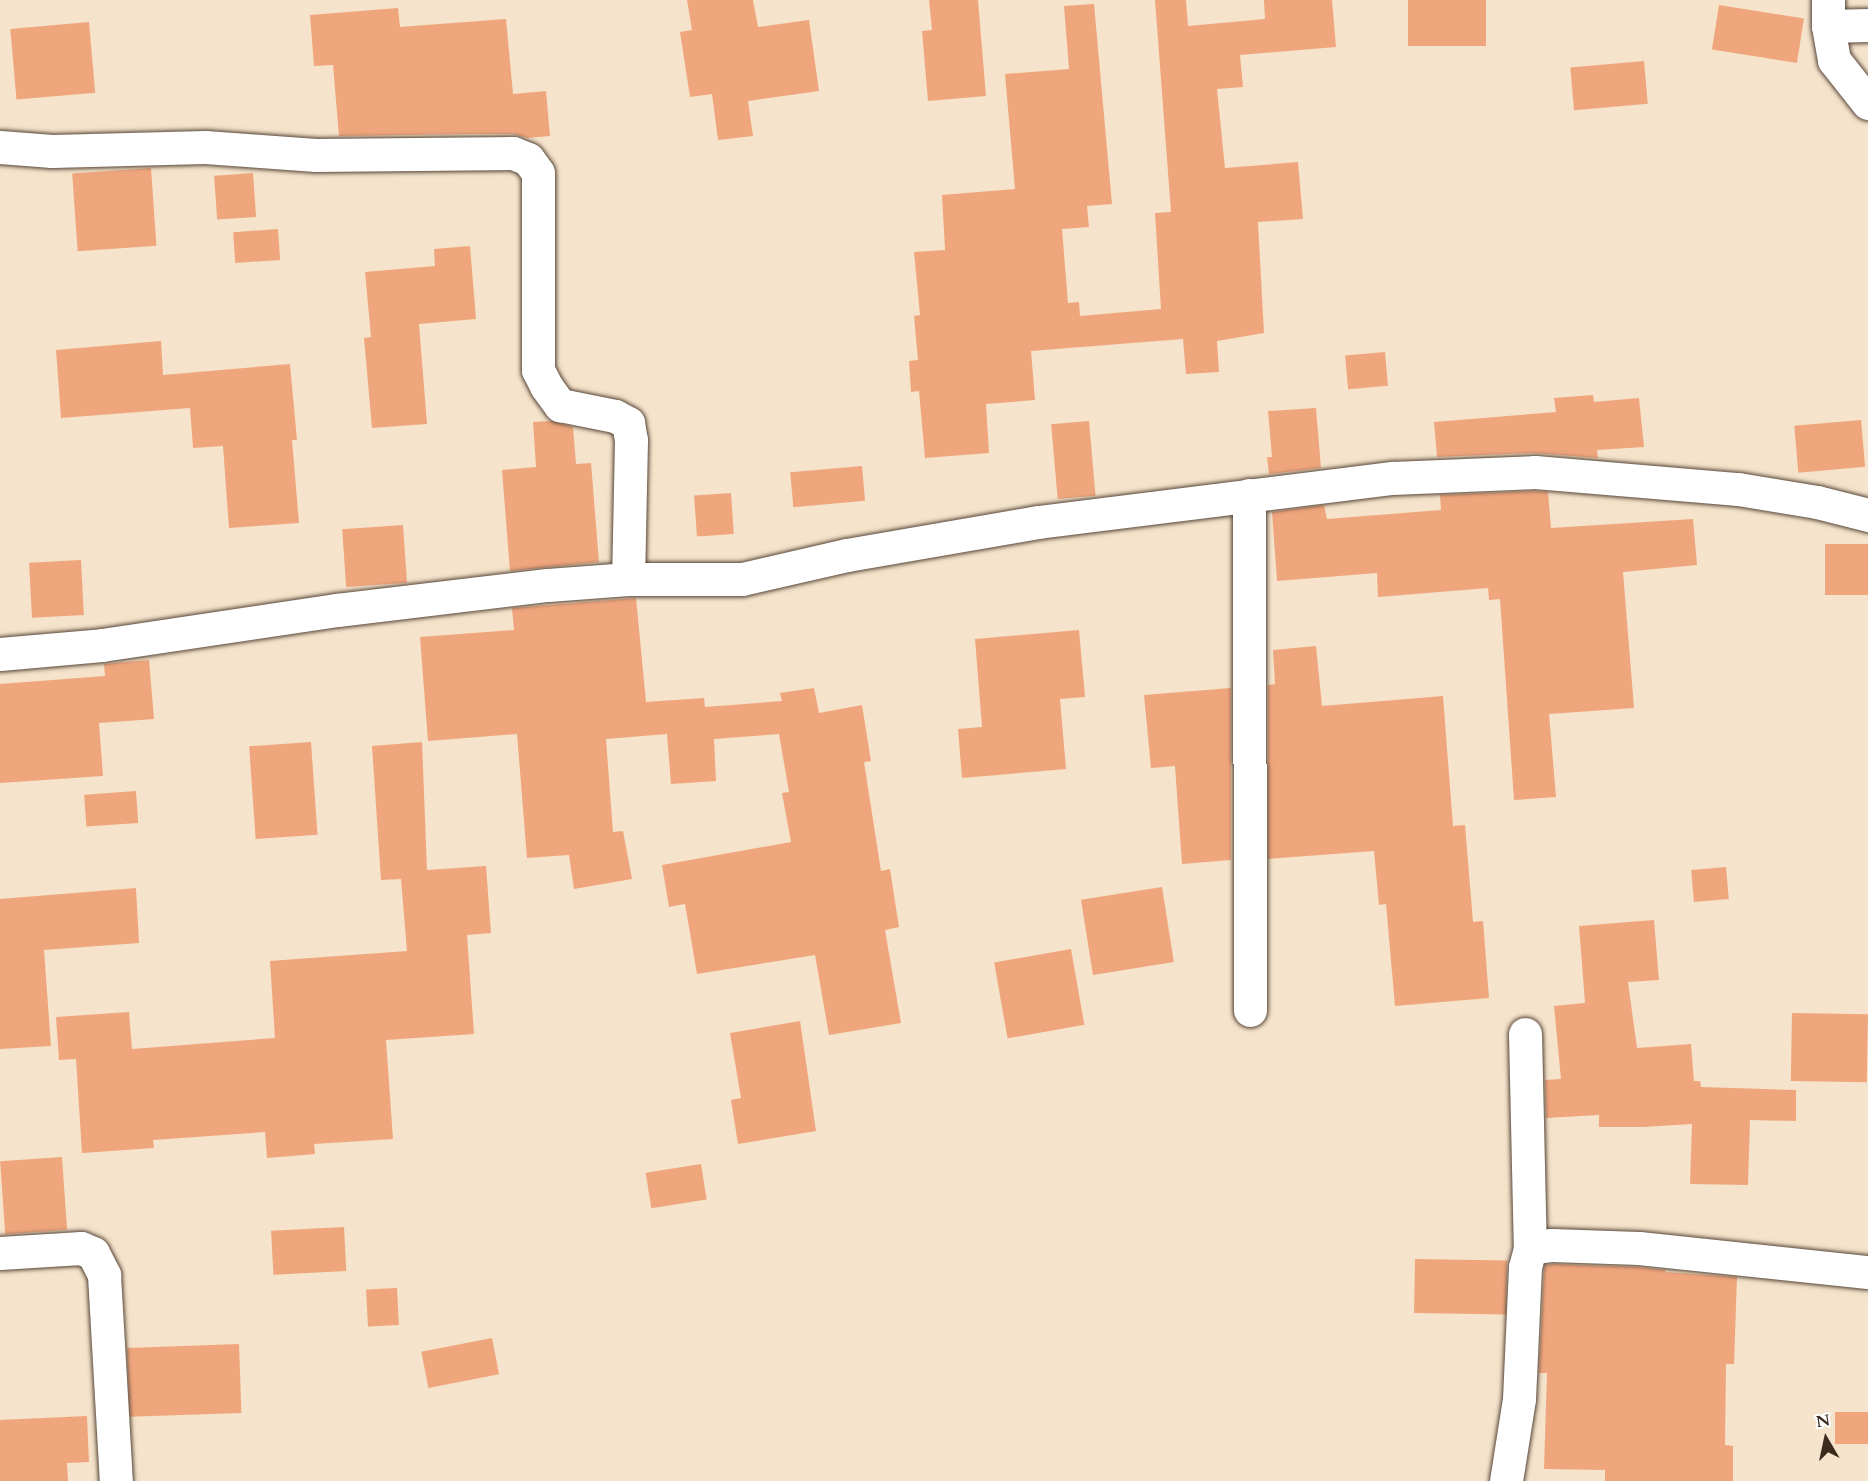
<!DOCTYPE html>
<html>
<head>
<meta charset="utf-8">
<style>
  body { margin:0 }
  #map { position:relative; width:1868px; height:1481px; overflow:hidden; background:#f5e3cb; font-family:Cardo,serif }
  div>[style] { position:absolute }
  .building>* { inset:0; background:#f0a67d; transform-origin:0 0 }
  .roads { filter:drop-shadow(0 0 2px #574638) drop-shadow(0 0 2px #574638) }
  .minor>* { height:33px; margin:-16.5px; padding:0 16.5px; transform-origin:16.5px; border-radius:16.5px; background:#fff }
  span { translate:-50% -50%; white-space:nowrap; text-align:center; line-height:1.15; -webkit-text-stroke:6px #fff; paint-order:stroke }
  .north { position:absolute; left:1796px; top:1409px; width:60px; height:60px; -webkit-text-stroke:4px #fff; paint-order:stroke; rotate:351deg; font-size:16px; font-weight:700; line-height:24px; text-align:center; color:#3b2a1e }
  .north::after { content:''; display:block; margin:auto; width:21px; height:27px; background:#3b2a1e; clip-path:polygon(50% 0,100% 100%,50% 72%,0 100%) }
</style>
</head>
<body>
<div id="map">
  <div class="building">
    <div style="clip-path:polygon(687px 0,753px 0,758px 27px,809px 20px,819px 91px,748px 101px,753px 136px,718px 140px,712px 94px,690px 97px,680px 32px,692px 30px)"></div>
    <div style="clip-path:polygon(929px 0,978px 0,986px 96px,928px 101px,922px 31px,932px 30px)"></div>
    <div style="clip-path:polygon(1155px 0,1186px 0,1188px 26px,1265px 19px,1264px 0,1332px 0,1336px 47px,1240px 55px,1243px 87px,1217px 89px,1225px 168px,1298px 162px,1303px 219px,1258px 222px,1264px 333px,1217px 341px,1219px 372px,1186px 374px,1183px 339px,1031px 351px,1035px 400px,986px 404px,989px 453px,925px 458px,919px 391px,911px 392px,909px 361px,918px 360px,914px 316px,920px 315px,914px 252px,945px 250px,942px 195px,1015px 189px,1005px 74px,1069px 69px,1064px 6px,1094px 4px,1112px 204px,1087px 206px,1089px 227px,1062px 229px,1068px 303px,1079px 302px,1080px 316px,1161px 309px,1155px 213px,1171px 212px)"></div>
    <div style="left:1408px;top:0;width:78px;height:46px"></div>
    <div style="left:1719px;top:5px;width:86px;height:45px;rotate:9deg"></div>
    <div style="clip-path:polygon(398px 8px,400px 27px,506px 19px,513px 94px,546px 91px,550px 136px,527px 138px,513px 134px,471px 134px,339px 136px,333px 65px,314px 66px,310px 15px)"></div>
    <div style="left:89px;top:22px;width:71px;height:79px;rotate:85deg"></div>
    <div style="left:1644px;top:61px;width:43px;height:74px;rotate:85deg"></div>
    <div style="left:151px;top:168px;width:78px;height:79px;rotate:86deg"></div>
    <div style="left:253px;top:173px;width:44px;height:39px;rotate:86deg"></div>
    <div style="left:278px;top:229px;width:31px;height:45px;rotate:86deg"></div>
    <div style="clip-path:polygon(470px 246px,476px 319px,419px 324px,427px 424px,372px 428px,364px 338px,371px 337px,365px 272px,435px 266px,434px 249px)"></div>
    <div style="clip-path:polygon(161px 341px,163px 375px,290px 364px,297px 440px,292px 440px,299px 523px,229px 528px,223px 446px,193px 448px,190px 408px,61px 418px,56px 350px)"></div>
    <div style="left:1385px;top:352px;width:34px;height:40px;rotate:85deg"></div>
    <div style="clip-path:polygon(1593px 395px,1594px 402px,1639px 398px,1644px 447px,1597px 450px,1598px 458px,1534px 453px,1437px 457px,1434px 422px,1556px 412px,1554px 398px)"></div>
    <div style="clip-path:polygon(1316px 408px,1321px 468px,1269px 474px,1267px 457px,1272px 457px,1268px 411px)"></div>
    <div style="left:1861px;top:420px;width:47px;height:67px;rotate:85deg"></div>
    <div style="clip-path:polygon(552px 421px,573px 427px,576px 464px,591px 463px,599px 562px,510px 571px,502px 470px,536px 467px,533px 422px)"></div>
    <div style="left:1089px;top:421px;width:75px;height:38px;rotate:85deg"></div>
    <div style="left:862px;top:466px;width:35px;height:72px;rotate:85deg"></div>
    <div style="clip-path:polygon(1535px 491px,1548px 492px,1551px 528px,1693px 519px,1697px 565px,1623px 572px,1634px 708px,1549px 714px,1556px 797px,1514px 800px,1500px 599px,1489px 600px,1488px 588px,1378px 597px,1377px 573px,1277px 581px,1272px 512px,1324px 505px,1327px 519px,1441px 510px,1440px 495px)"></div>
    <div style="left:731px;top:493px;width:41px;height:37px;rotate:86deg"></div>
    <div style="left:403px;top:525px;width:58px;height:61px;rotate:86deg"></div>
    <div style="left:1868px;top:544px;width:51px;height:43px;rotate:90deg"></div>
    <div style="left:81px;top:560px;width:55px;height:52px;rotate:87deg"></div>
    <div style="clip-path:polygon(636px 598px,646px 702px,704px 698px,705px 707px,782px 701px,780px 693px,814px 688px,819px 713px,862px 705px,871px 761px,864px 762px,881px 871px,890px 869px,899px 927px,885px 930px,901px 1023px,829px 1035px,815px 955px,697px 974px,685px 904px,669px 907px,662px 865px,791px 842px,782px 793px,789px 792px,779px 734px,714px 739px,716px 781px,671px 784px,667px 734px,606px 739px,613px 832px,623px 831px,632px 879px,574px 889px,569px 855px,527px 858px,517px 734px,428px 741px,420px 637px,514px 630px,512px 608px)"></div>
    <div style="clip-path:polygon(1079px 630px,1085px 697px,1060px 699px,1066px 769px,962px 778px,958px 729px,982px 727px,975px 639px)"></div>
    <div style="clip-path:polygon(1316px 646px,1322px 706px,1443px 696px,1453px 826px,1465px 825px,1473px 922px,1483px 921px,1489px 998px,1395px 1006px,1386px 904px,1379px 905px,1374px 851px,1268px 859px,1268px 685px,1275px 684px,1273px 650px)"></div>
    <div style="clip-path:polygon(149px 660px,154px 719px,99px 723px,103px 776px,0 783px,0 684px,105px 676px,104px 664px)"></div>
    <div style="clip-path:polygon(1231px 688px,1231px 860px,1182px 864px,1175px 766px,1151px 768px,1144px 695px)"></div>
    <div style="left:311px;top:742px;width:93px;height:62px;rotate:86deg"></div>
    <div style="clip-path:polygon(422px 742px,427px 870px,486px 866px,491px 933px,467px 935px,474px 1034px,386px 1040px,393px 1139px,314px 1144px,315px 1154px,267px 1158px,265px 1132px,153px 1140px,154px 1148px,82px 1153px,76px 1059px,59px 1060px,56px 1017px,129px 1012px,132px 1049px,275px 1038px,270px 961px,407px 951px,401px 879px,381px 880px,372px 746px)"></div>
    <div style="left:136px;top:791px;width:32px;height:52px;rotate:86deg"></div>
    <div style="left:1726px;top:867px;width:32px;height:35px;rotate:85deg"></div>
    <div style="left:1162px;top:887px;width:76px;height:82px;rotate:81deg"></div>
    <div style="clip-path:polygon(136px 888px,139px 943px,44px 950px,51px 1046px,0 1049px,0 899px)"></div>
    <div style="clip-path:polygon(1654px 920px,1659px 980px,1628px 982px,1637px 1048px,1691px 1044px,1694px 1081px,1700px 1081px,1701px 1087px,1796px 1090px,1796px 1121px,1750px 1120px,1748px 1185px,1690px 1184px,1692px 1124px,1643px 1127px,1599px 1127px,1599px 1115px,1546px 1118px,1545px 1080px,1561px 1079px,1554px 1006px,1585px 1003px,1579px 926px)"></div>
    <div style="left:1071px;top:949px;width:77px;height:78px;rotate:80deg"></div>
    <div style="left:1792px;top:1013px;width:76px;height:68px;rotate:1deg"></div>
    <div style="clip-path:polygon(800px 1021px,816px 1131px,738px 1144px,731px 1100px,741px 1098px,730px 1033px)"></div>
    <div style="left:62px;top:1157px;width:73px;height:62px;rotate:86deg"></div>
    <div style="left:701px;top:1164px;width:36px;height:56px;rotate:81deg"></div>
    <div style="left:344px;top:1227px;width:44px;height:73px;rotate:87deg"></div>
    <div style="left:1415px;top:1259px;width:92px;height:54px;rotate:1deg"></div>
    <div style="clip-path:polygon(1553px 1264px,1638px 1267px,1666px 1270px,1665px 1272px,1737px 1277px,1734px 1364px,1726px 1364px,1725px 1445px,1733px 1446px,1733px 1481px,1605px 1481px,1605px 1470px,1544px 1469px,1547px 1373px,1539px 1373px,1544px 1270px,1545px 1265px)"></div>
    <div style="left:397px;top:1288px;width:37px;height:31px;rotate:87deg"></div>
    <div style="left:492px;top:1338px;width:37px;height:72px;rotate:79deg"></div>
    <div style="left:239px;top:1344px;width:69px;height:112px;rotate:88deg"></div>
    <div style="left:1835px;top:1412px;width:33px;height:32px"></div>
    <div style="clip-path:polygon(87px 1416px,89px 1462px,67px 1463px,68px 1481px,0 1481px,0 1420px)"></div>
  </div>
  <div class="roads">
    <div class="minor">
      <div style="left:1828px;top:0;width:26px;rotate:90deg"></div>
      <div style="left:1828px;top:26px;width:35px;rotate:80deg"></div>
      <div style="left:1834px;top:60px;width:55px;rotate:51.7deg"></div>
      <div style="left:1828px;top:26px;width:40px;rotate:-1.4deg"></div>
      <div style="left:0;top:147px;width:52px;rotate:4.4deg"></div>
      <div style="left:52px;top:151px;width:153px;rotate:-1.5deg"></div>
      <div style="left:205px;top:147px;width:111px;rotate:4.1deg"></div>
      <div style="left:316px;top:155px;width:197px;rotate:-0.6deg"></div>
      <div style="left:513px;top:153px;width:16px;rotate:22deg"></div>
      <div style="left:528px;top:159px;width:17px;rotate:54deg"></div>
      <div style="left:538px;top:173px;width:197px;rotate:90deg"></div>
      <div style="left:538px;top:370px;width:18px;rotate:63deg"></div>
      <div style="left:546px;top:386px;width:24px;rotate:54deg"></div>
      <div style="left:560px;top:405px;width:56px;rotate:11.3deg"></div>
      <div style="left:615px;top:416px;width:15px;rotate:28deg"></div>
      <div style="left:628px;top:423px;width:17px;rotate:80deg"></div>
      <div style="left:631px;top:440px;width:139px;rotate:91.2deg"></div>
      <div style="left:1249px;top:495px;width:515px;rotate:89.89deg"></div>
      <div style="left:0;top:654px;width:102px;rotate:-5deg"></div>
      <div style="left:102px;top:645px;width:238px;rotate:-8.5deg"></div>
      <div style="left:337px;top:610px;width:212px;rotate:-6.8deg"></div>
      <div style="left:548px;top:585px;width:80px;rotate:-4.3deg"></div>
      <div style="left:628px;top:579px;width:114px"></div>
      <div style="left:742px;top:579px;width:108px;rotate:-12.9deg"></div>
      <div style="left:847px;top:555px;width:194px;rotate:-9.8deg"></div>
      <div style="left:1038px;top:522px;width:357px;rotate:-7.1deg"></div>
      <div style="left:1392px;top:478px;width:143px;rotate:-2.4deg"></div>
      <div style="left:1535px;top:472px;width:204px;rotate:4.8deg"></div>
      <div style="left:1738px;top:489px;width:80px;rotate:9.3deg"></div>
      <div style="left:1817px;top:502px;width:53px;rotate:14.3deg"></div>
      <div style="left:1525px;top:1034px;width:214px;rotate:88.7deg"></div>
      <div style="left:0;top:1253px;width:81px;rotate:-3.5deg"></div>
      <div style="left:81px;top:1248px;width:13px;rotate:23deg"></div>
      <div style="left:93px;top:1253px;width:25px;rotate:63deg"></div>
      <div style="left:104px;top:1275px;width:206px;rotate:86.7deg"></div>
      <div style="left:1506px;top:1481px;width:83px;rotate:-81deg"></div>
      <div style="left:1519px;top:1399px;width:132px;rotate:-87.4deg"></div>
      <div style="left:1525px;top:1267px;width:20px;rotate:-75deg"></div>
      <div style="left:1530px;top:1248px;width:22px;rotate:-8deg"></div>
      <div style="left:1552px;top:1245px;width:87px;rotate:2deg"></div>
      <div style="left:1639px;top:1248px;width:230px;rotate:6deg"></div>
    </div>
  </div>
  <div class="north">N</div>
</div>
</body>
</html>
